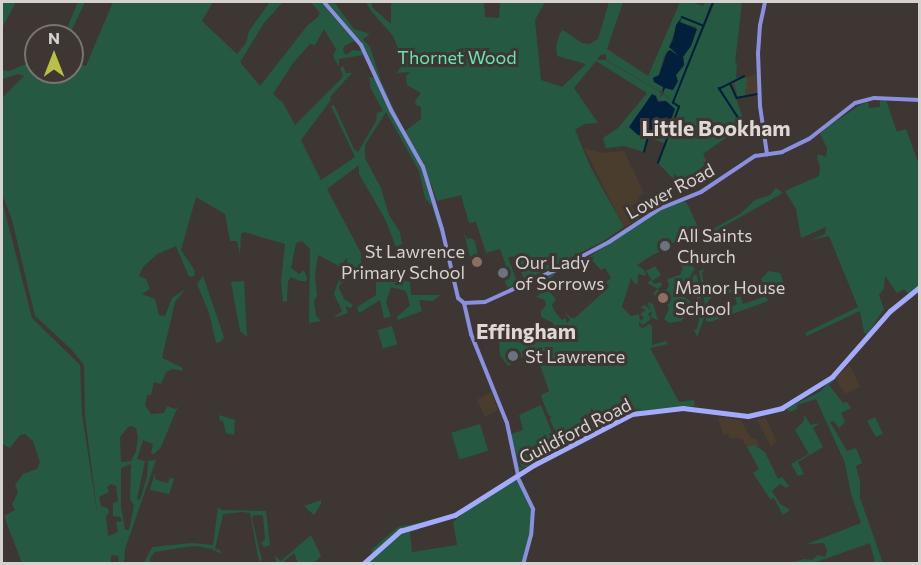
<!DOCTYPE html>
<html>
<head>
<meta charset="utf-8">
<style>
  body { margin:0 }
  #map { position:relative; width:921px; height:565px; overflow:hidden; background:#3d3633; font-family:Commissioner,sans-serif }
  div>[style] { position:absolute }
  .commercial>* { inset:0; background:#4a3d2e }
  .green>* { inset:0; background:#265942; transform-origin:0 0 }
  .water>* { inset:0; background:#021f3c }
  .stream>* { height:1.5px; margin:-0.75px; padding:0 0.75px; transform-origin:0.75px; border-radius:0.75px; background:#021f3c }
  .secondary>* { height:4px; margin:-2px; padding:0 2px; transform-origin:2px; border-radius:2px; background:#8a90df }
  .primary>* { height:4.5px; margin:-2.25px; padding:0 2.25px; transform-origin:2.25px; border-radius:2.25px; background:#a4abfc }
  .dots>* { width:16px; height:16px; translate:-50% -50%; box-sizing:border-box; border:3px solid #3d3633; border-radius:50% }
  span { translate:-50% -50%; white-space:nowrap; text-align:center; line-height:1.15; -webkit-text-stroke:6px #3d3633; paint-order:stroke }
  .park-label { font-size:18px; color:#66e6ae }
  .street-label { font-size:18px; color:#d5d1cf }
  .poi-label { font-size:18px; color:#d5d1cf }
  .left { translate:0 -50%; text-align:left }
  .right { translate:-100% -50%; text-align:right }
  .quarter-label { font-size:21px; color:#e0d8d4; font-weight:700 }
  .frame { position:absolute; inset:0; border:3px solid #d5d1cf; pointer-events:none }
  .north { position:absolute; left:24px; top:24px; width:60px; height:60px; box-sizing:border-box; background:#3d3633; border:2px solid #7a7471; border-radius:50%; rotate:0deg; font-size:16px; font-weight:700; line-height:24px; text-align:center; color:#d5d1cf }
  .north::after { content:''; display:block; margin:auto; width:21px; height:27px; background:#bac045; clip-path:polygon(50% 0,100% 100%,50% 72%,0 100%) }
</style>
</head>
<body>
<div id="map">
  <div class="commercial">
    <div style="clip-path:polygon(757px 74px,758px 93px,738px 98px,731px 81px)"></div>
    <div style="clip-path:polygon(584px 148px,602px 153px,624px 151px,644px 193px,638px 197px,640px 201px,632px 206px,639px 219px,624px 227px)"></div>
    <div style="clip-path:polygon(850px 365px,860px 387px,845px 394px,835px 378px)"></div>
    <div style="clip-path:polygon(491px 392px,498px 410px,485px 417px,477px 400px)"></div>
    <div style="clip-path:polygon(726px 417px,742px 421px,751px 439px,756px 439px,760px 447px,747px 447px,742px 439px,729px 438px,728px 434px,723px 435px,718px 418px)"></div>
    <div style="clip-path:polygon(765px 417px,777px 442px,773px 444px,772px 448px,757px 420px)"></div>
  </div>
  <div class="green">
    <div style="clip-path:polygon(2px 2px,16px 2px,2px 28px)"></div>
    <div style="clip-path:polygon(78px 2px,85px 2px,69px 36px,55px 36px,56px 25px,67px 28px)"></div>
    <div style="clip-path:polygon(evenodd,113px 2px,213px 2px,202px 21px,237px 54px,246px 43px,249px 31px,270px 2px,283px 2px,264px 23px,240px 62px,260px 86px,307px 26px,318px 17px,320px 13px,311px 2px,334px 2px,354px 29px,370px 34px,363px 39px,370px 47px,381px 81px,403px 129px,359px 39px,344px 46px,343px 51px,346px 55px,353px 50px,362px 51px,363px 55px,339px 59px,339px 67px,333px 56px,336px 49px,324px 29px,315px 45px,310px 44px,293px 63px,273px 94px,283px 103px,295px 125px,341px 79px,343px 75px,340px 68px,343px 66px,346px 73px,352px 73px,330px 97px,331px 100px,301px 140px,321px 180px,355px 157px,331px 106px,334px 105px,354px 149px,358px 152px,376px 121px,377px 113px,383px 111px,371px 89px,369px 77px,374px 78px,428px 181px,443px 242px,432px 206px,425px 198px,419px 171px,386px 112px,365px 145px,365px 158px,381px 188px,389px 215px,400px 232px,402px 244px,396px 247px,385px 219px,359px 174px,359px 165px,327px 189px,361px 253px,361px 271px,410px 282px,411px 295px,440px 295px,433px 301px,419px 300px,422px 311px,398px 320px,397px 317px,410px 305px,406px 291px,391px 287px,386px 302px,391px 317px,384px 318px,380px 300px,359px 313px,357px 307px,376px 295px,376px 278px,347px 270px,346px 281px,340px 284px,339px 288px,344px 299px,353px 305px,351px 308px,345px 306px,348px 313px,333px 318px,342px 311px,334px 294px,343px 268px,318px 255px,315px 275px,317px 296px,314px 301px,316px 316px,321px 321px,309px 323px,310px 249px,302px 241px,296px 243px,291px 268px,299px 274px,304px 270px,307px 278px,306px 281px,300px 281px,291px 277px,288px 281px,287px 301px,283px 302px,281px 282px,285px 244px,244px 232px,241px 234px,240px 255px,237px 241px,230px 241px,225px 214px,196px 197px,181px 250px,195px 271px,194px 276px,189px 277px,176px 246px,157px 254px,143px 267px,139px 276px,146px 279px,150px 289px,142px 294px,155px 299px,159px 315px,165px 316px,172px 298px,185px 289px,175px 302px,162px 358px,183px 368px,182px 371px,173px 369px,166px 372px,161px 384px,154px 382px,151px 395px,147px 395px,145px 405px,151px 414px,164px 413px,167px 406px,175px 409px,178px 406px,161px 447px,154px 454px,151px 453px,153px 444px,143px 440px,137px 459px,145px 461px,137px 499px,140px 500px,147px 477px,148px 461px,156px 460px,125px 549px,124px 563px,119px 562px,118px 556px,111px 555px,111px 563px,22px 563px,4px 516px,15px 510px,12px 504px,18px 492px,15px 485px,23px 474px,37px 469px,40px 462px,33px 441px,25px 434px,20px 435px,10px 448px,2px 444px,2px 200px,32px 318px,80px 365px,82px 415px,98px 518px,85px 416px,84px 365px,71px 349px,35px 316px,12px 220px,2px 194px,2px 98px,24px 76px,18px 74px,2px 79px,2px 70px,9px 71px,36px 60px,36px 72px,72px 72px,72px 62px,86px 66px,113px 2px,132px 426px,136px 428px,138px 437px,136px 451px,131px 461px,121px 462px,120px 437px,128px 427px,132px 426px,113px 2px,131px 464px,130px 499px,134px 506px,129px 530px,125px 530px,121px 506px,121px 468px,131px 464px,113px 2px,111px 484px,116px 486px,118px 501px,113px 503px,113px 516px,120px 517px,122px 521px,116px 522px,118px 532px,108px 536px,106px 515px,109px 513px,108px 508px,101px 506px,99px 497px,109px 492px,107px 487px,111px 484px)"></div>
    <div style="clip-path:polygon(evenodd,366px 2px,372px 2px,372px 7px,391px 24px,391px 2px,484px 2px,485px 17px,499px 18px,500px 2px,545px 2px,535px 20px,541px 80px,562px 87px,586px 64px,557px 56px,556px 46px,560px 33px,563px 30px,582px 43px,589px 44px,598px 39px,609px 2px,623px 2px,607px 49px,648px 76px,680px 2px,692px 2px,703px 6px,705px 2px,713px 2px,692px 56px,715px 2px,742px 2px,735px 63px,737px 63px,736px 78px,747px 78px,746px 86px,749px 88px,745px 89px,745px 96px,737px 96px,734px 80px,731px 84px,743px 118px,739px 119px,740px 128px,703px 154px,707px 163px,680px 186px,658px 163px,666px 144px,649px 137px,644px 152px,624px 146px,606px 148px,603px 138px,618px 128px,647px 93px,596px 61px,574px 88px,598px 123px,584px 124px,575px 130px,591px 168px,624px 227px,602px 242px,525px 280px,513px 256px,508px 258px,518px 284px,508px 288px,504px 280px,504px 270px,507px 268px,500px 249px,486px 253px,476px 222px,469px 223px,461px 195px,437px 201px,432px 186px,404px 132px,421px 119px,421px 107px,416px 105px,415px 101px,421px 93px,407px 85px,406px 76px,410px 72px,397px 73px,404px 62px,393px 36px,371px 11px,366px 2px,678px 22px,696px 27px,692px 43px,669px 47px,678px 22px,366px 2px,670px 51px,684px 58px,684px 65px,676px 75px,677px 83px,672px 90px,665px 87px,663px 93px,673px 101px,663px 94px,660px 98px,661px 93px,657px 90px,605px 60px,597px 60px,600px 55px,606px 54px,606px 60px,661px 92px,663px 87px,654px 82px,653px 78px,659px 75px,664px 56px,670px 51px,366px 2px,657px 100px,666px 101px,675px 110px,667px 134px,660px 137px,649px 129px,645px 134px,631px 124px,639px 112px,657px 100px)"></div>
    <div style="clip-path:polygon(886px 100px,897px 132px,906px 129px,919px 165px,919px 286px,908px 294px,904px 289px,897px 293px,885px 276px,884px 288px,879px 295px,884px 309px,867px 335px,864px 332px,860px 311px,807px 336px,805px 333px,858px 307px,829px 236px,811px 240px,825px 234px,826px 227px,801px 238px,796px 209px,785px 191px,819px 176px,820px 167px,817px 158px,818px 154px,826px 157px,827px 148px,820px 134px,827px 127px,860px 105px,868px 102px,869px 108px,880px 107px,880px 101px)"></div>
    <div style="clip-path:polygon(776px 188px,783px 193px,717px 230px,704px 234px,740px 214px,755px 200px,770px 195px)"></div>
    <div style="clip-path:polygon(683px 201px,687px 203px,701px 234px,680px 243px,672px 243px,672px 246px,636px 263px,651px 256px,637px 265px,645px 271px,646px 276px,638px 274px,638px 283px,635px 284px,631px 278px,622px 307px,631px 316px,639px 314px,640px 321px,644px 318px,640px 314px,646px 310px,640px 307px,645px 305px,652px 311px,648px 305px,649px 302px,653px 304px,658px 320px,651px 317px,652px 311px,648px 314px,651px 319px,643px 325px,639px 322px,639px 326px,643px 328px,649px 324px,652px 326px,652px 345px,666px 341px,668px 344px,650px 348px,679px 402px,694px 400px,695px 406px,645px 410px,622px 416px,643px 408px,632px 410px,620px 416px,620px 418px,563px 448px,550px 420px,551px 416px,549px 416px,541px 397px,544px 401px,541px 395px,549px 391px,534px 347px,522px 351px,523px 357px,508px 366px,500px 355px,499px 342px,516px 340px,520px 343px,529px 340px,532px 336px,528px 332px,528px 328px,531px 327px,542px 332px,554px 328px,553px 323px,541px 317px,541px 311px,546px 305px,545px 300px,536px 297px,547px 290px,542px 278px,558px 271px,548px 281px,554px 284px,549px 291px,556px 299px,552px 305px,555px 312px,562px 320px,565px 318px,567px 323px,570px 320px,564px 311px,571px 318px,575px 318px,609px 287px,606px 282px,611px 278px,605px 268px,601px 270px,589px 257px,658px 210px)"></div>
    <div style="clip-path:polygon(464px 233px,467px 239px,471px 238px,475px 241px,478px 256px,476px 260px,470px 257px)"></div>
    <div style="clip-path:polygon(687px 263px,695px 268px,688px 280px,691px 297px,687px 293px,683px 296px,690px 301px,689px 308px,683px 311px,685px 317px,681px 321px,669px 323px,664px 319px,669px 309px,665px 299px,662px 301px,653px 294px,657px 289px,661px 293px,667px 289px,669px 286px,667px 279px,680px 275px,683px 268px,680px 265px)"></div>
    <div style="clip-path:polygon(655px 266px,661px 275px,652px 281px,654px 284px,661px 282px,662px 285px,658px 289px,647px 283px,652px 280px,646px 271px)"></div>
    <div style="clip-path:polygon(705px 269px,702px 273px,704px 286px,718px 284px,721px 288px,738px 289px,743px 304px,766px 296px,768px 301px,710px 322px,706px 321px,705px 307px,710px 316px,737px 304px,734px 292px,714px 295px,705px 305px,699px 271px)"></div>
    <div style="clip-path:polygon(769px 271px,780px 273px,785px 288px,766px 293px,761px 279px)"></div>
    <div style="clip-path:polygon(694px 275px,697px 275px,704px 318px,697px 337px,694px 330px,697px 329px,700px 315px,694px 309px,697px 306px,697px 297px,692px 279px)"></div>
    <div style="clip-path:polygon(203px 276px,223px 334px,224px 338px,220px 342px,216px 343px,209px 313px,197px 284px)"></div>
    <div style="clip-path:polygon(244px 281px,247px 337px,240px 331px,231px 282px)"></div>
    <div style="left:392px;top:326px;width:19px;height:15px;rotate:74deg"></div>
    <div style="clip-path:polygon(831px 379px,834px 381px,829px 385px,843px 403px,847px 402px,851px 408px,841px 413px,845px 422px,839px 428px,834px 421px,830px 422px,847px 451px,856px 448px,862px 463px,856px 466px,860px 482px,860px 498px,883px 563px,875px 563px,870px 543px,813px 563px,792px 563px,804px 559px,812px 560px,818px 555px,825px 557px,827px 551px,824px 543px,807px 544px,861px 523px,851px 494px,845px 463px,816px 399px,797px 405px,797px 409px,790px 412px,786px 409px,821px 391px)"></div>
    <div style="clip-path:polygon(541px 405px,559px 450px,527px 467px,522px 467px,517px 458px,519px 467px,524px 468px,520px 470px,518px 468px,511px 434px,523px 430px,519px 415px)"></div>
    <div style="clip-path:polygon(219px 415px,235px 420px,234px 435px,226px 433px,223px 421px,220px 421px)"></div>
    <div style="clip-path:polygon(804px 415px,811px 425px,820px 423px,813px 428px,823px 447px,798px 462px,804px 474px,798px 476px,791px 464px,809px 454px,795px 430px,804px 421px)"></div>
    <div style="clip-path:polygon(875px 417px,883px 434px,876px 437px,867px 421px)"></div>
    <div style="left:480px;top:424px;width:28px;height:30px;rotate:73deg"></div>
    <div style="clip-path:polygon(754px 445px,765px 452px,778px 479px,782px 477px,789px 486px,786px 488px,780px 484px,772px 491px,780px 504px,790px 510px,783px 515px,774px 498px,770px 499px,753px 473px,759px 469px,747px 447px)"></div>
    <div style="clip-path:polygon(155px 472px,155px 479px,160px 481px,168px 483px,170px 478px,174px 479px,169px 494px,150px 490px)"></div>
    <div style="clip-path:polygon(518px 479px,532px 505px,531px 530px,522px 563px,365px 564px,400px 533px,416px 527px,418px 530px,410px 532px,412px 552px,457px 545px,453px 522px,470px 508px)"></div>
    <div style="clip-path:polygon(321px 500px,321px 504px,314px 515px,304px 506px)"></div>
    <div style="clip-path:polygon(218px 507px,221px 510px,266px 511px,270px 545px,264px 547px,261px 543px,265px 540px,263px 515px,253px 515px,252px 519px,262px 560px,260px 562px,258px 557px,250px 513px,242px 512px,223px 514px,215px 549px,220px 550px,221px 554px,212px 549px,195px 546px,179px 548px,155px 552px,150px 558px,150px 563px,144px 563px,152px 547px,192px 543px,213px 545px)"></div>
    <div style="clip-path:polygon(424px 522px,398px 531px,372px 554px,371px 550px,398px 527px)"></div>
    <div style="clip-path:polygon(311px 535px,321px 556px,314px 563px,298px 563px,294px 553px,282px 563px,276px 563px,275px 556px,281px 561px)"></div>
  </div>
  <div class="water">
    <div style="clip-path:polygon(682px 17px,680px 22px,697px 29px,691px 46px,683px 57px,684px 65px,676px 75px,678px 81px,673px 90px,665px 88px,663px 93px,663px 87px,654px 82px,653px 78px,659px 75px,667px 52px,670px 50px,679px 56px,669px 47px,673px 40px,676px 25px)"></div>
    <div style="clip-path:polygon(652px 94px,656px 96px,658px 102px,666px 101px,675px 109px,664px 137px,655px 135px,649px 129px,643px 136px,638px 135px,629px 127px)"></div>
  </div>
  <div class="stream">
    <div style="left:682px;top:17px;width:22px;rotate:22deg"></div>
    <div style="left:731px;top:85px;width:14px;rotate:65deg"></div>
    <div style="left:737px;top:98px;width:20px;rotate:-11deg"></div>
    <div style="left:743px;top:133px;width:16px;rotate:-108deg"></div>
    <div style="left:738px;top:118px;width:35px;rotate:-123deg"></div>
    <div style="left:719px;top:89px;width:28px;rotate:-27deg"></div>
    <div style="left:644px;top:152px;width:24px;rotate:-75deg"></div>
    <div style="left:658px;top:163px;width:60px;rotate:-69.4deg"></div>
    <div style="left:679px;top:107px;width:7px;rotate:-146deg"></div>
    <div style="left:673px;top:103px;width:3px;rotate:-72deg"></div>
    <div style="left:674px;top:100px;width:105px;rotate:-68.3deg"></div>
  </div>
  <div class="secondary">
    <div style="left:324px;top:2px;width:57px;rotate:49.3deg"></div>
    <div style="left:361px;top:45px;width:72px;rotate:65.2deg"></div>
    <div style="left:391px;top:110px;width:65px;rotate:60.7deg"></div>
    <div style="left:423px;top:167px;width:65px;rotate:73deg"></div>
    <div style="left:442px;top:229px;width:71px;rotate:76.9deg"></div>
    <div style="left:458px;top:298px;width:8px;rotate:40deg"></div>
    <div style="left:765px;top:2px;width:24px;rotate:102deg"></div>
    <div style="left:760px;top:25px;width:28px;rotate:94deg"></div>
    <div style="left:758px;top:53px;width:53px;rotate:87.8deg"></div>
    <div style="left:760px;top:106px;width:49px;rotate:81.7deg"></div>
    <div style="left:464px;top:303px;width:21px;rotate:-3deg"></div>
    <div style="left:485px;top:302px;width:82px;rotate:-24.4deg"></div>
    <div style="left:560px;top:268px;width:55px;rotate:-28deg"></div>
    <div style="left:609px;top:242px;width:60px;rotate:-33.4deg"></div>
    <div style="left:659px;top:209px;width:45px;rotate:-22deg"></div>
    <div style="left:701px;top:192px;width:65px;rotate:-33.7deg"></div>
    <div style="left:755px;top:156px;width:27px;rotate:-8deg"></div>
    <div style="left:782px;top:152px;width:30px;rotate:-26deg"></div>
    <div style="left:809px;top:139px;width:58px;rotate:-38deg"></div>
    <div style="left:855px;top:103px;width:20px;rotate:-15deg"></div>
    <div style="left:874px;top:98px;width:46px;rotate:2.5deg"></div>
    <div style="left:464px;top:303px;width:32px;rotate:77deg"></div>
    <div style="left:471px;top:334px;width:96px;rotate:68deg"></div>
    <div style="left:507px;top:423px;width:53px;rotate:78.1deg"></div>
    <div style="left:517px;top:476px;width:37px;rotate:64deg"></div>
    <div style="left:533px;top:509px;width:26px;rotate:94deg"></div>
    <div style="left:531px;top:535px;width:30px;rotate:105deg"></div>
  </div>
  <div class="primary">
    <div style="left:363px;top:564px;width:50px;rotate:-41.7deg"></div>
    <div style="left:400px;top:531px;width:57px;rotate:-16.2deg"></div>
    <div style="left:455px;top:515px;width:93px;rotate:-32.3deg"></div>
    <div style="left:534px;top:465px;width:110px;rotate:-27.5deg"></div>
    <div style="left:632px;top:414px;width:51px;rotate:-6.7deg"></div>
    <div style="left:683px;top:408px;width:65px;rotate:7deg"></div>
    <div style="left:748px;top:416px;width:35px;rotate:-13deg"></div>
    <div style="left:782px;top:408px;width:59px;rotate:-31.8deg"></div>
    <div style="left:832px;top:377px;width:88px;rotate:-48.7deg"></div>
    <div style="left:890px;top:311px;width:38px;rotate:-39deg"></div>
  </div>
  <div class="dots">
    <div style="left:665px;top:246px;background:#6b7280"></div>
    <div style="left:477px;top:262px;background:#8d6e63"></div>
    <div style="left:503px;top:273px;background:#6b7280"></div>
    <div style="left:663px;top:298px;background:#8d6e63"></div>
    <div style="left:513px;top:356px;background:#6b7280"></div>
  </div>
  <div class="park-label">
    <span style="left:457px;top:57px">Thornet Wood</span>
  </div>
  <div class="street-label">
    <span style="left:670px;top:191px;rotate:-28deg">Lower Road</span>
    <span style="left:575px;top:431px;rotate:-27deg">Guildford Road</span>
  </div>
  <div class="poi-label">
    <span class="left" style="left:677px;top:246px">All Saints<br>Church</span>
    <span class="right" style="left:465px;top:262px">St Lawrence<br>Primary School</span>
    <span class="left" style="left:515px;top:273px">Our Lady<br>of Sorrows</span>
    <span class="left" style="left:675px;top:298px">Manor House<br>School</span>
    <span class="left" style="left:525px;top:356px">St Lawrence</span>
  </div>
  <div class="quarter-label">
    <span style="left:716px;top:128px">Little Bookham</span>
    <span style="left:526px;top:331px">Effingham</span>
  </div>
  <div class="frame"></div>
  <div class="north">N</div>
</div>
</body>
</html>
